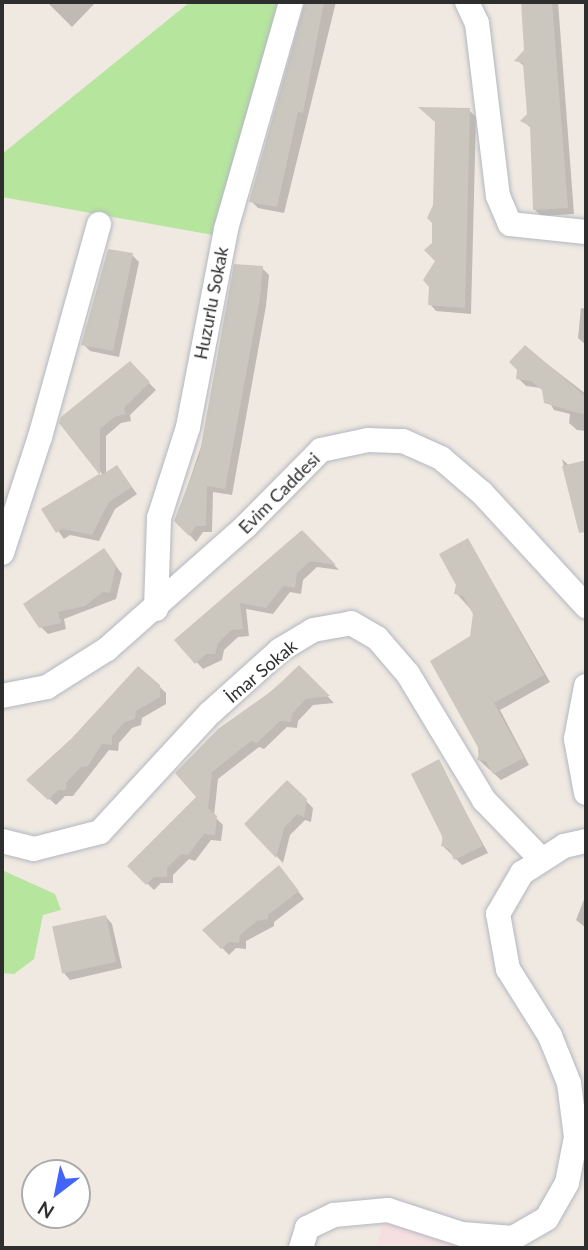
<!DOCTYPE html>
<html>
<head>
<meta charset="utf-8">
<style>
  body { margin:0 }
  #map { position:relative; width:588px; height:1250px; overflow:hidden; background:#efe9e1; font-family:Lato,sans-serif }
  div>[style] { position:absolute }
  .medical>* { inset:0; background:#f5dfe0 }
  .green>* { inset:0; background:#b6e59e }
  .shadow>* { inset:0; background:#0003 }
  .building>* { inset:0; background:#cbc7bf; transform-origin:0 0 }
  .roads { filter:drop-shadow(0 0 2px #b4b7c1) drop-shadow(0 0 2px #b4b7c1) }
  .minor>* { height:24px; margin:-12px; padding:0 12px; transform-origin:12px; border-radius:12px; background:#fff }
  span { translate:-50% -50%; white-space:nowrap; text-align:center; line-height:1.15; -webkit-text-stroke:5px #fff; paint-order:stroke }
  .street-label { font-size:18px; color:#2e2e2e }
  .frame { position:absolute; inset:0; border:4px solid #2e2e2e; pointer-events:none }
  .north { position:absolute; left:21px; top:1159px; width:70px; height:70px; box-sizing:border-box; background:#fff; border:2px solid #ababab; border-radius:50%; rotate:212deg; font-size:19px; font-weight:700; line-height:28px; text-align:center; color:#2e2e2e }
  .north::after { content:''; display:block; margin:auto; width:24px; height:32px; background:#4264fb; clip-path:polygon(50% 0,100% 100%,50% 72%,0 100%) }
</style>
</head>
<body>
<div id="map">
  <div class="medical">
    <div style="clip-path:polygon(384px 1222px,461px 1245px,492px 1248px,375px 1248px)"></div>
  </div>
  <div class="green">
    <div style="clip-path:polygon(190px 2px,281px 2px,213px 235px,2px 197px,2px 154px)"></div>
    <div style="clip-path:polygon(2px 870px,55px 894px,61px 910px,43px 915px,34px 959px,14px 974px,2px 973px)"></div>
  </div>
  <div class="shadow">
    <div style="clip-path:polygon(47px 2px,96px 2px,72px 27px)"></div>
    <div style="clip-path:polygon(306px 2px,336px 2px,284px 213px,258px 208px,251px 201px)"></div>
    <div style="clip-path:polygon(522px 2px,558px 2px,574px 214px,541px 216px,535px 210px,532px 129px,523px 121px,529px 115px,525px 67px,517px 60px,525px 50px)"></div>
    <div style="clip-path:polygon(469px 110px,476px 117px,471px 314px,436px 311px,430px 304px,437px 261px,434px 244px)"></div>
    <div style="clip-path:polygon(132px 255px,139px 262px,119px 357px,90px 351px,83px 344px)"></div>
    <div style="clip-path:polygon(262px 268px,269px 275px,266px 306px,232px 495px,213px 492px,212px 532px,203px 532px,196px 542px,176px 520px)"></div>
    <div style="clip-path:polygon(581px 308px,586px 309px,586px 345px,578px 338px)"></div>
    <div style="clip-path:polygon(525px 347px,586px 394px,586px 431px,577px 430px,569px 423px,570px 414px,554px 410px,541px 388px,526px 386px,518px 378px)"></div>
    <div style="clip-path:polygon(130px 364px,156px 390px,130px 415px,131px 421px,121px 423px,106px 436px,106px 474px,117px 467px,137px 494px,115px 509px,99px 541px,70px 535px,64px 539px,43px 510px,102px 474px,62px 423px)"></div>
    <div style="clip-path:polygon(562px 459px,586px 481px,586px 539px,583px 517px,575px 508px)"></div>
    <div style="clip-path:polygon(302px 532px,339px 570px,317px 567px,303px 580px,301px 594px,290px 592px,273px 614px,246px 609px,249px 636px,238px 637px,224px 650px,222px 660px,203px 669px,176px 640px)"></div>
    <div style="clip-path:polygon(468px 540px,550px 682px,500px 710px,529px 765px,501px 780px,479px 760px,471px 637px,475px 614px,456px 593px)"></div>
    <div style="clip-path:polygon(104px 550px,122px 574px,116px 599px,64px 619px,66px 629px,48px 634px,41px 627px)"></div>
    <div style="clip-path:polygon(299px 667px,334px 703px,313px 705px,298px 721px,297px 728px,287px 727px,264px 749px,259px 747px,218px 779px,214px 816px,223px 825px,221px 841px,211px 840px,195px 861px,189px 859px,173px 875px,173px 883px,161px 883px,154px 890px,129px 866px,199px 797px,177px 773px)"></div>
    <div style="clip-path:polygon(159px 686px,166px 693px,166px 704px,142px 718px,141px 725px,132px 728px,119px 743px,118px 751px,109px 750px,73px 796px,65px 796px,56px 805px,29px 780px)"></div>
    <div style="clip-path:polygon(438px 762px,488px 853px,462px 865px,443px 846px)"></div>
    <div style="clip-path:polygon(287px 782px,313px 808px,311px 822px,305px 820px,290px 835px,283px 863px,246px 824px)"></div>
    <div style="clip-path:polygon(285px 874px,304px 899px,274px 922px,274px 926px,246px 941px,246px 949px,236px 948px,229px 955px,205px 930px)"></div>
    <div style="clip-path:polygon(585px 897px,586px 897px,586px 928px,576px 920px)"></div>
    <div style="clip-path:polygon(106px 917px,112px 924px,122px 968px,70px 980px,64px 973px)"></div>
  </div>
  <div class="building">
    <div style="clip-path:polygon(305px 2px,324px 2px,303px 113px,298px 112px,277px 207px,249px 202px)"></div>
    <div style="clip-path:polygon(521px 2px,552px 2px,568px 208px,533px 210px,530px 126px,520px 121px,527px 114px,523px 63px,514px 61px,524px 50px)"></div>
    <div style="clip-path:polygon(418px 107px,470px 108px,465px 308px,428px 305px,429px 287px,423px 280px,435px 261px,424px 250px,432px 243px,432px 223px,427px 218px,433px 205px,435px 122px)"></div>
    <div style="clip-path:polygon(108px 249px,133px 253px,113px 351px,81px 345px)"></div>
    <div style="clip-path:polygon(234px 264px,263px 266px,260px 298px,225px 489px,207px 486px,206px 526px,196px 526px,189px 536px,174px 521px,199px 457px)"></div>
    <div style="clip-path:polygon(525px 345px,586px 397px,586px 415px,544px 403px,542px 390px,531px 381px,516px 379px,517px 370px,509px 362px)"></div>
    <div style="clip-path:polygon(130px 361px,150px 382px,124px 408px,126px 414px,114px 417px,100px 429px,100px 476px,117px 465px,132px 487px,109px 502px,92px 535px,62px 529px,56px 533px,41px 509px,99px 474px,59px 423px,61px 417px)"></div>
    <div style="clip-path:polygon(586px 460px,586px 532px,579px 533px,562px 466px)"></div>
    <div style="clip-path:polygon(302px 530px,336px 565px,310px 561px,297px 573px,295px 588px,283px 586px,266px 608px,240px 603px,243px 629px,231px 630px,218px 643px,215px 654px,206px 654px,195px 664px,174px 640px)"></div>
    <div style="clip-path:polygon(468px 538px,544px 675px,494px 703px,524px 758px,493px 774px,486px 761px,477px 760px,480px 751px,430px 661px,470px 636px,473px 614px,463px 596px,454px 594px,456px 585px,439px 554px)"></div>
    <div style="clip-path:polygon(104px 548px,116px 565px,110px 593px,103px 592px,85px 606px,58px 612px,61px 623px,39px 628px,23px 604px)"></div>
    <div style="clip-path:polygon(299px 665px,330px 696px,306px 699px,292px 714px,291px 722px,280px 721px,257px 743px,251px 741px,212px 772px,208px 808px,217px 816px,215px 835px,204px 834px,188px 855px,181px 854px,167px 868px,167px 877px,154px 877px,146px 885px,127px 866px,196px 797px,175px 773px,218px 729px,273px 690px)"></div>
    <div style="clip-path:polygon(138px 666px,160px 685px,160px 697px,136px 711px,135px 719px,125px 722px,112px 736px,112px 745px,102px 744px,88px 766px,81px 767px,66px 783px,66px 790px,58px 790px,48px 800px,26px 780px,72px 738px)"></div>
    <div style="clip-path:polygon(439px 759px,483px 846px,454px 860px,449px 849px,441px 846px,443px 838px,411px 774px)"></div>
    <div style="clip-path:polygon(287px 780px,307px 799px,304px 817px,297px 814px,284px 828px,276px 858px,244px 824px)"></div>
    <div style="clip-path:polygon(279px 865px,299px 891px,268px 915px,268px 919px,257px 921px,240px 935px,239px 943px,229px 942px,221px 949px,202px 930px)"></div>
    <div style="left:106px;top:915px;width:48px;height:55px;rotate:78deg"></div>
  </div>
  <div class="roads">
    <div class="minor">
      <div style="left:467px;top:2px;width:23px;rotate:65deg"></div>
      <div style="left:477px;top:23px;width:174px;rotate:83.1deg"></div>
      <div style="left:498px;top:196px;width:30px;rotate:67deg"></div>
      <div style="left:510px;top:224px;width:76px;rotate:6deg"></div>
      <div style="left:2px;top:553px;width:122px;rotate:-71.9deg"></div>
      <div style="left:40px;top:437px;width:221px;rotate:-74.5deg"></div>
      <div style="left:156px;top:609px;width:91px;rotate:-88.1deg"></div>
      <div style="left:159px;top:518px;width:96px;rotate:-72.3deg"></div>
      <div style="left:188px;top:427px;width:202px;rotate:-79.1deg"></div>
      <div style="left:226px;top:229px;width:236px;rotate:-74deg"></div>
      <div style="left:586px;top:686px;width:54px;rotate:100.7deg"></div>
      <div style="left:576px;top:739px;width:55px;rotate:79.5deg"></div>
      <div style="left:2px;top:696px;width:46px;rotate:-11.3deg"></div>
      <div style="left:47px;top:687px;width:71px;rotate:-32.3deg"></div>
      <div style="left:107px;top:649px;width:184px;rotate:-41.5deg"></div>
      <div style="left:245px;top:527px;width:108px;rotate:-45.4deg"></div>
      <div style="left:321px;top:450px;width:48px;rotate:-12deg"></div>
      <div style="left:368px;top:440px;width:35px;rotate:2deg"></div>
      <div style="left:403px;top:441px;width:42px;rotate:24.1deg"></div>
      <div style="left:441px;top:458px;width:54px;rotate:40.5deg"></div>
      <div style="left:482px;top:493px;width:154px;rotate:47.4deg"></div>
      <div style="left:2px;top:841px;width:33px;rotate:14deg"></div>
      <div style="left:34px;top:849px;width:68px;rotate:-14.4deg"></div>
      <div style="left:100px;top:832px;width:162px;rotate:-47.3deg"></div>
      <div style="left:210px;top:713px;width:94px;rotate:-42deg"></div>
      <div style="left:280px;top:650px;width:39px;rotate:-31deg"></div>
      <div style="left:313px;top:630px;width:39px;rotate:-10deg"></div>
      <div style="left:351px;top:623px;width:30px;rotate:30deg"></div>
      <div style="left:377px;top:638px;width:48px;rotate:49.3deg"></div>
      <div style="left:408px;top:674px;width:147px;rotate:58.9deg"></div>
      <div style="left:484px;top:800px;width:83px;rotate:46deg"></div>
      <div style="left:301px;top:1248px;width:21px;rotate:-73deg"></div>
      <div style="left:307px;top:1228px;width:30px;rotate:-26deg"></div>
      <div style="left:334px;top:1215px;width:54px;rotate:-5.3deg"></div>
      <div style="left:388px;top:1210px;width:78px;rotate:18deg"></div>
      <div style="left:462px;top:1234px;width:51px;rotate:4.5deg"></div>
      <div style="left:513px;top:1238px;width:39px;rotate:-30deg"></div>
      <div style="left:547px;top:1218px;width:40px;rotate:-60.3deg"></div>
      <div style="left:567px;top:1183px;width:47px;rotate:-78.9deg"></div>
      <div style="left:576px;top:1137px;width:54px;rotate:-97.4deg"></div>
      <div style="left:569px;top:1083px;width:51px;rotate:-112deg"></div>
      <div style="left:550px;top:1036px;width:79px;rotate:-122.1deg"></div>
      <div style="left:508px;top:969px;width:56px;rotate:-100.3deg"></div>
      <div style="left:498px;top:914px;width:48px;rotate:-59.7deg"></div>
      <div style="left:522px;top:873px;width:50px;rotate:-32.7deg"></div>
      <div style="left:564px;top:846px;width:23px;rotate:-13deg"></div>
    </div>
  </div>
  <div class="street-label">
    <span style="left:211px;top:303px;rotate:-79deg">Huzurlu Sokak</span>
    <span style="left:279px;top:493px;rotate:-45deg">Evim Caddesi</span>
    <span style="left:261px;top:671px;rotate:-40deg">İmar Sokak</span>
  </div>
  <div class="frame"></div>
  <div class="north">N</div>
</div>
</body>
</html>
